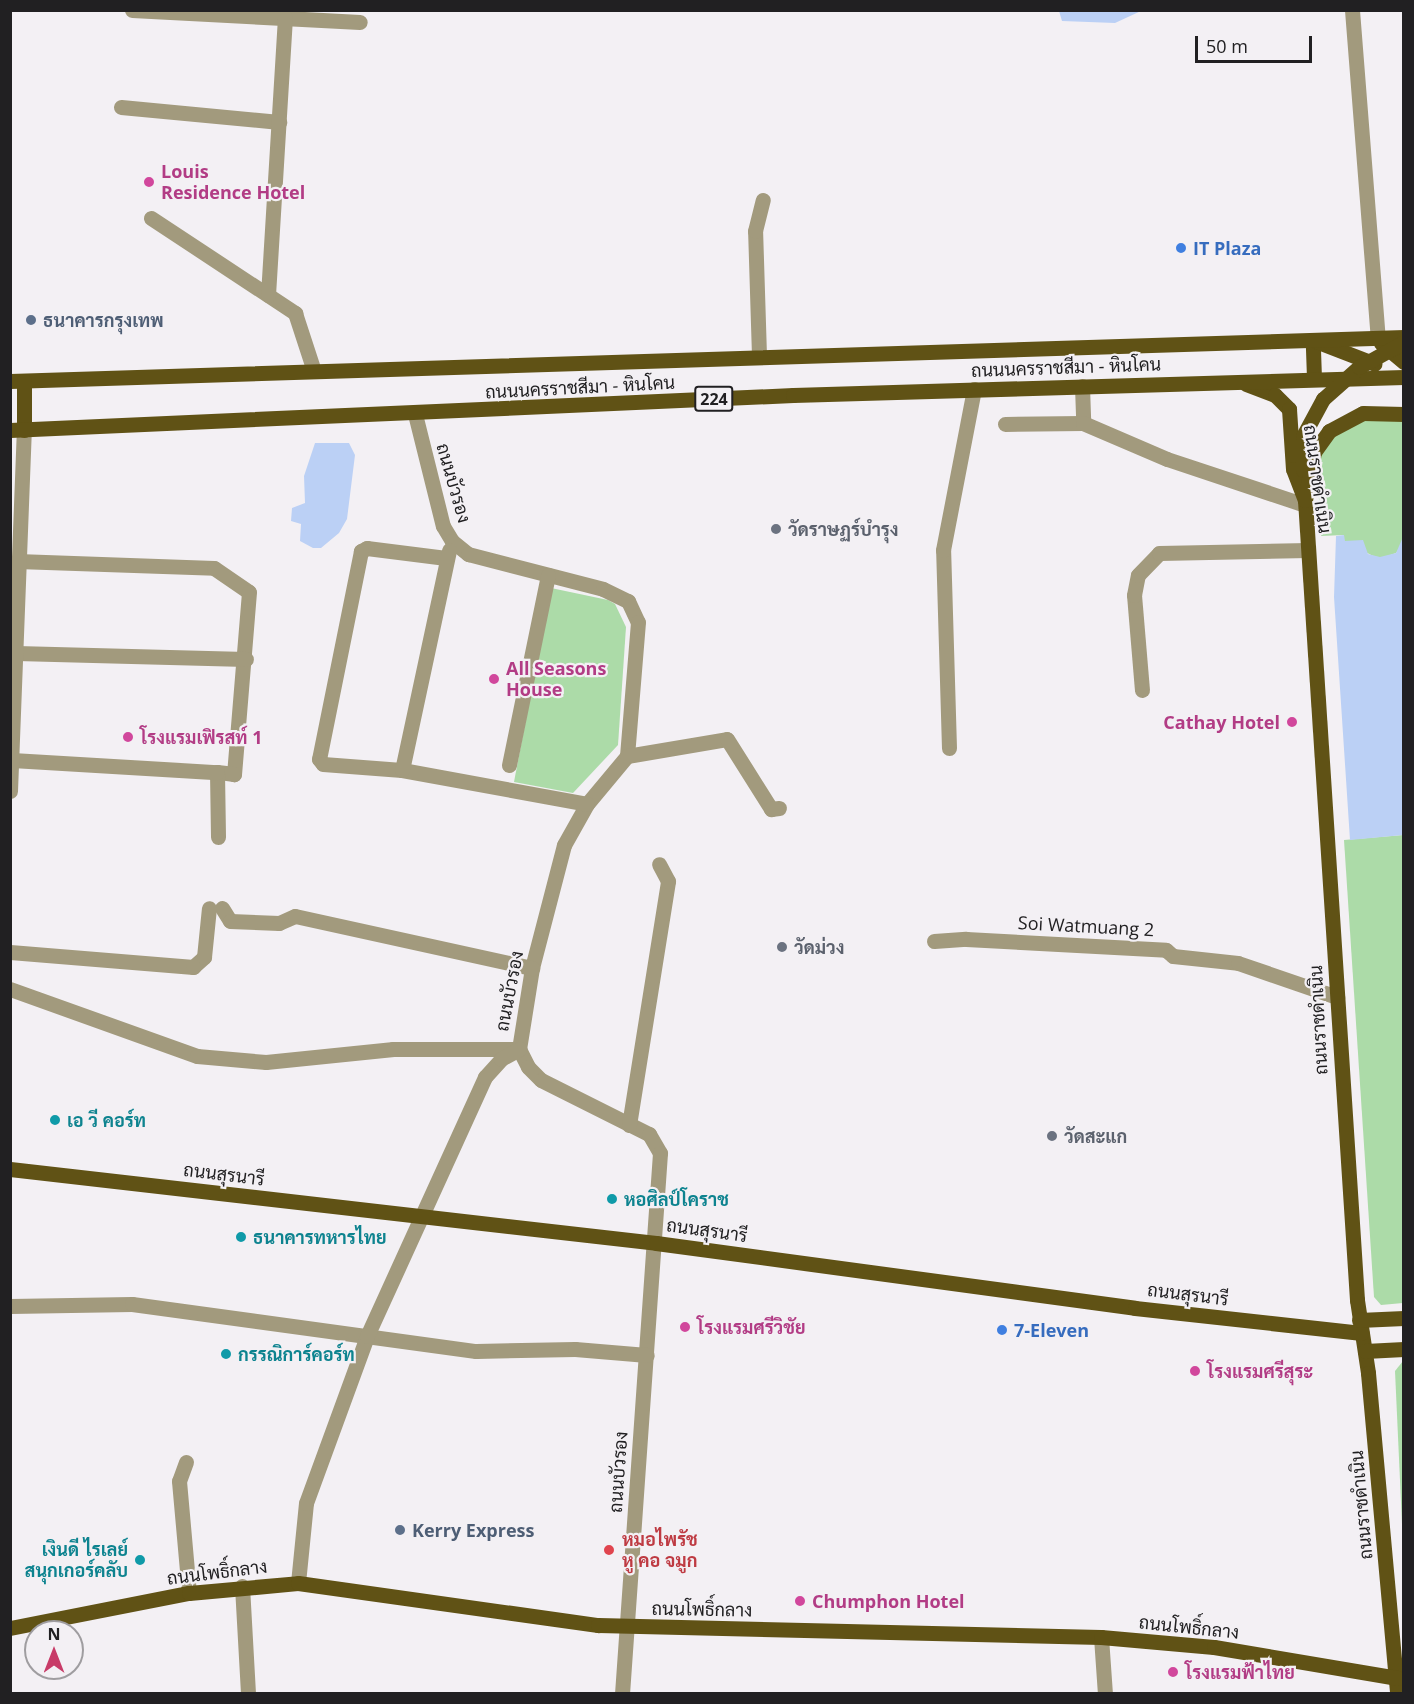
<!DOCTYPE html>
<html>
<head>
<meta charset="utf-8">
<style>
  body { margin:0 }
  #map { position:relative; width:1414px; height:1704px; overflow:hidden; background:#f3f0f4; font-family:"Open Sans",Sarabun,sans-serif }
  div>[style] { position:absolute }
  .green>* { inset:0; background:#acdba8 }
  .water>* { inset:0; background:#bbd0f5 }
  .minor>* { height:15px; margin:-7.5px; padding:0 7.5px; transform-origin:7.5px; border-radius:7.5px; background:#a29a7d }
  .major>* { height:15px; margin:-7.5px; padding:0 7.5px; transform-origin:7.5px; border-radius:7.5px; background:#605215 }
  .dots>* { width:16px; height:16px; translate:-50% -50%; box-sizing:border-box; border:3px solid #f3f0f4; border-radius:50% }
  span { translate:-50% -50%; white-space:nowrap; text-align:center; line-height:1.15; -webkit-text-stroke:4.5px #f3f0f4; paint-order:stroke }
  .shield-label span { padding:2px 4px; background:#f3f0f4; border:2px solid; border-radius:4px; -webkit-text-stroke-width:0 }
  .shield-label { font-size:16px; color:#212022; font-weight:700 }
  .hotel-label { font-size:18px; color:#b23c85; font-weight:700 }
  .left { translate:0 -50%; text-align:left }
  .right { translate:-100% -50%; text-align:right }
  .shop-label { font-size:18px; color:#366cbe; font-weight:700 }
  .service-label { font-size:18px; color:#4e5e75; font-weight:700 }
  .street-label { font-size:18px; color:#212022 }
  .worship-label { font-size:18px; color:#5b616d; font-weight:700 }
  .culture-label { font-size:18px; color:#0d838f; font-weight:700 }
  .health-label { font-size:18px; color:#be3a42; font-weight:700 }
  .frame { position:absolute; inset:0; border:12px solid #212022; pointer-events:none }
  .north { position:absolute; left:24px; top:1620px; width:60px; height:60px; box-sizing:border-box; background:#f3f0f4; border:2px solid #9f9da0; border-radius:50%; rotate:0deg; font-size:16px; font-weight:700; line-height:24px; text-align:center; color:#212022 }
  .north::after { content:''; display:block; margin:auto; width:21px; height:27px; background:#c83b68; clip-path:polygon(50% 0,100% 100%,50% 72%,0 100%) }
  .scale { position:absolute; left:1195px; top:36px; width:117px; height:27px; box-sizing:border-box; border:3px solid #212022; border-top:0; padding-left:8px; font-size:18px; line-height:21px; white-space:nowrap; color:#212022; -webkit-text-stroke:4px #f3f0f4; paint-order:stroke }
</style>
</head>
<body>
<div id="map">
  <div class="green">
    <div style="clip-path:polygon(1358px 419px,1403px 421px,1403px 544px,1396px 553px,1385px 557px,1375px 557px,1344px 541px,1344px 535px,1321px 536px,1317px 463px,1331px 434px)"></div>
    <div style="clip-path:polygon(551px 588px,608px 600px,615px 604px,626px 627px,618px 745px,573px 793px,514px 782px)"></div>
    <div style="clip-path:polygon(1403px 835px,1403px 1303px,1381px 1305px,1374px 1297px,1344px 840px)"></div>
    <div style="clip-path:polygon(1403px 1361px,1403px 1546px,1395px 1371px)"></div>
  </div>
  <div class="water">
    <div style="clip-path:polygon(1059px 11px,1059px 10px,1141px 11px,1115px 23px,1062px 21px)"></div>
    <div style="clip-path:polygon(315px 443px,349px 443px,355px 455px,347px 519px,339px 533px,321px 548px,313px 548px,300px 541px,301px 524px,291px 521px,292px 508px,305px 503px,304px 476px)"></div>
    <div style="clip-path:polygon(1344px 535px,1345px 541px,1363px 540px,1368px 554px,1380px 557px,1396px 553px,1403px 537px,1403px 835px,1350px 840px,1334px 597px,1336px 536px)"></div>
  </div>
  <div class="minor">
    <div style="left:132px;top:10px;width:228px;rotate:3deg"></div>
    <div style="left:1352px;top:10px;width:329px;rotate:85.5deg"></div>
    <div style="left:121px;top:107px;width:159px;rotate:5.4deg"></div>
    <div style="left:151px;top:218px;width:173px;rotate:33.4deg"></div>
    <div style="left:295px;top:313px;width:61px;rotate:71.9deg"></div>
    <div style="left:268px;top:295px;width:278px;rotate:-86.5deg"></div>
    <div style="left:759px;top:355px;width:124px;rotate:-91.8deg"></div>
    <div style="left:755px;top:231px;width:32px;rotate:-76deg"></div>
    <div style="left:1082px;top:386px;width:37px;rotate:88deg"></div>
    <div style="left:415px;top:414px;width:115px;rotate:76deg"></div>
    <div style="left:443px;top:526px;width:17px;rotate:59deg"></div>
    <div style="left:452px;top:541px;width:21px;rotate:39deg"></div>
    <div style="left:468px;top:554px;width:139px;rotate:14.5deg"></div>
    <div style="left:603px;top:589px;width:28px;rotate:26deg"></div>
    <div style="left:628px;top:601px;width:23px;rotate:65deg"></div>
    <div style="left:638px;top:622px;width:134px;rotate:94.7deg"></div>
    <div style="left:627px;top:756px;width:62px;rotate:129.8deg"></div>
    <div style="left:587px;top:804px;width:47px;rotate:119.3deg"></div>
    <div style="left:564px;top:845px;width:127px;rotate:104.6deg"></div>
    <div style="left:532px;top:968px;width:82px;rotate:99.1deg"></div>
    <div style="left:519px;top:1049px;width:20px;rotate:63deg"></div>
    <div style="left:528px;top:1067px;width:18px;rotate:45deg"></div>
    <div style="left:541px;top:1080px;width:121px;rotate:26.6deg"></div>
    <div style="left:649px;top:1134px;width:22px;rotate:60deg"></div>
    <div style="left:660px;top:1153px;width:542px;rotate:94.02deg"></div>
    <div style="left:1005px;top:424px;width:78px;rotate:-0.7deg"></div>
    <div style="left:1083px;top:423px;width:91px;rotate:23.2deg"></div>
    <div style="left:1167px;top:459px;width:145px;rotate:18.4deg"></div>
    <div style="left:446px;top:558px;width:80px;rotate:-172.8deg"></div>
    <div style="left:367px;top:548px;width:7px;rotate:153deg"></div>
    <div style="left:361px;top:551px;width:212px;rotate:101.4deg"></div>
    <div style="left:319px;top:759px;width:6px;rotate:51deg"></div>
    <div style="left:323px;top:764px;width:79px;rotate:4.3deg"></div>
    <div style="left:402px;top:770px;width:188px;rotate:10.4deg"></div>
    <div style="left:17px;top:561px;width:197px;rotate:2deg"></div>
    <div style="left:214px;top:568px;width:42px;rotate:34.4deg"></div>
    <div style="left:249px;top:592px;width:183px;rotate:94.7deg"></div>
    <div style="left:234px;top:774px;width:17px;rotate:-173deg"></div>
    <div style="left:217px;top:772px;width:65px;rotate:89.1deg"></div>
    <div style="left:16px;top:653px;width:230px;rotate:1.5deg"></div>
    <div style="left:1142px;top:690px;width:95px;rotate:-94.8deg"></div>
    <div style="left:1134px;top:595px;width:20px;rotate:-79deg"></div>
    <div style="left:1138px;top:575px;width:30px;rotate:-46deg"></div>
    <div style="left:1159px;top:553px;width:149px;rotate:-1.2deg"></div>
    <div style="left:949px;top:748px;width:198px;rotate:-91.7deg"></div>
    <div style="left:943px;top:550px;width:164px;rotate:-79.1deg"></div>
    <div style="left:627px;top:756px;width:101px;rotate:-9.6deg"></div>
    <div style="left:727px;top:739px;width:83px;rotate:57.8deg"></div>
    <div style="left:771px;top:809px;width:8px;rotate:-7deg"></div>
    <div style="left:12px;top:760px;width:205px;rotate:3.4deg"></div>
    <div style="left:509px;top:765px;width:194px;rotate:-78.4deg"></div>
    <div style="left:402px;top:770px;width:225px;rotate:-77.9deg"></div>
    <div style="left:10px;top:791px;width:361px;rotate:-87.8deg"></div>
    <div style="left:222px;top:908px;width:15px;rotate:58deg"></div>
    <div style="left:230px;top:921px;width:49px;rotate:2.3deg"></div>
    <div style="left:279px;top:923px;width:17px;rotate:-24deg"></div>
    <div style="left:295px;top:916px;width:243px;rotate:12.4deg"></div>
    <div style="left:934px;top:941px;width:32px;rotate:-4deg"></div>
    <div style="left:966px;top:939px;width:200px;rotate:3.1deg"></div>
    <div style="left:1166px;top:950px;width:9px;rotate:41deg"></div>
    <div style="left:1173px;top:956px;width:65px;rotate:6.1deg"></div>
    <div style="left:1238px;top:963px;width:105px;rotate:19deg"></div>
    <div style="left:10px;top:952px;width:184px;rotate:4.7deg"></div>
    <div style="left:193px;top:967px;width:15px;rotate:-42deg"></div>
    <div style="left:204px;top:957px;width:49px;rotate:-84.2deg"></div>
    <div style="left:10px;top:989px;width:199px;rotate:19.7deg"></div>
    <div style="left:197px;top:1056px;width:69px;rotate:5deg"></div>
    <div style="left:266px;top:1062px;width:128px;rotate:-5.8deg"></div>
    <div style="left:393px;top:1049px;width:123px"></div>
    <div style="left:629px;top:1125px;width:247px;rotate:-80.9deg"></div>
    <div style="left:668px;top:881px;width:19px;rotate:-118deg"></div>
    <div style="left:10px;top:1306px;width:122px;rotate:-0.9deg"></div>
    <div style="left:132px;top:1304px;width:347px;rotate:7.8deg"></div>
    <div style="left:476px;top:1351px;width:99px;rotate:-1.2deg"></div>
    <div style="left:575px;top:1349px;width:72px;rotate:4.8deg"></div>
    <div style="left:186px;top:1462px;width:20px;rotate:110deg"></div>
    <div style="left:179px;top:1481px;width:112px;rotate:84.9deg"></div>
    <div style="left:298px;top:1583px;width:80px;rotate:-84.3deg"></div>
    <div style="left:306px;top:1503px;width:178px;rotate:-69.9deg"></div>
    <div style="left:367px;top:1336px;width:285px;rotate:-65.5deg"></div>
    <div style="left:485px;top:1077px;width:24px;rotate:-48deg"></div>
    <div style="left:501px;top:1059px;width:21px;rotate:-29deg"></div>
    <div style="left:242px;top:1586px;width:108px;rotate:86.8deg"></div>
    <div style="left:1101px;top:1637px;width:57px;rotate:86deg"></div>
  </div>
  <div class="major">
    <div style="left:1381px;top:343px;width:30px;rotate:40deg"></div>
    <div style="left:1314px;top:378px;width:38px;rotate:-92deg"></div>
    <div style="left:1313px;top:340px;width:66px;rotate:21.2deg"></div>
    <div style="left:10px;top:381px;width:1395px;rotate:-1.81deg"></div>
    <div style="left:24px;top:381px;width:49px;rotate:90deg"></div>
    <div style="left:1246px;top:384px;width:31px;rotate:21deg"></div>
    <div style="left:1275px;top:395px;width:20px;rotate:45deg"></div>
    <div style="left:1289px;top:409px;width:60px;rotate:86.2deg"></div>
    <div style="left:1293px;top:469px;width:33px;rotate:69deg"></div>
    <div style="left:1305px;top:500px;width:802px;rotate:86.28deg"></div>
    <div style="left:1357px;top:1300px;width:74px;rotate:81.4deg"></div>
    <div style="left:1368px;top:1373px;width:322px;rotate:84.8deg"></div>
    <div style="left:10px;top:430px;width:784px;rotate:-2.56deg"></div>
    <div style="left:793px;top:395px;width:611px;rotate:-1.69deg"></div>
    <div style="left:1303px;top:470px;width:34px;rotate:-90deg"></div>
    <div style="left:1303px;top:436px;width:42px;rotate:-61.6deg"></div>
    <div style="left:1323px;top:399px;width:48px;rotate:-41.6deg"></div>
    <div style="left:1359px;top:367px;width:51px;rotate:-29.1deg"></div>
    <div style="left:1305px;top:500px;width:49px;rotate:-79.4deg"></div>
    <div style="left:1314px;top:452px;width:26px;rotate:-54deg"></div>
    <div style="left:1329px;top:431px;width:38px;rotate:-28deg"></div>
    <div style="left:1363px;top:413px;width:41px;rotate:1.4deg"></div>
    <div style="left:10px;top:1169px;width:650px;rotate:6.53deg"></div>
    <div style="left:656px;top:1243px;width:483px;rotate:7.7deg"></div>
    <div style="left:1135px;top:1308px;width:228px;rotate:6.3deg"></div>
    <div style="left:1359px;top:1320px;width:45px;rotate:-2.5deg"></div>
    <div style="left:1365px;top:1351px;width:39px;rotate:-3deg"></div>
    <div style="left:10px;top:1628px;width:182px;rotate:-11.1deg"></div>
    <div style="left:189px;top:1593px;width:109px;rotate:-5.2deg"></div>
    <div style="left:298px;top:1583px;width:303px;rotate:8deg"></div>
    <div style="left:598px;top:1625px;width:503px;rotate:1.37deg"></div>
    <div style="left:1101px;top:1637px;width:113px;rotate:5.1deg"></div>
    <div style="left:1214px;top:1647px;width:186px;rotate:9.6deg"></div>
  </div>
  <div class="dots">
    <div style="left:149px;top:182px;background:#d1479c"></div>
    <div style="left:1181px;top:248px;background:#3f7fe0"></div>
    <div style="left:31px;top:320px;background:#5c6f8a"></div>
    <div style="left:776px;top:529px;background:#6b7280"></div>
    <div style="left:494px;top:679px;background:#d1479c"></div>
    <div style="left:1292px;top:722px;background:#d1479c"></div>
    <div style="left:128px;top:737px;background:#d1479c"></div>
    <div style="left:782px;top:947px;background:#6b7280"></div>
    <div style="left:55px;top:1120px;background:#0f9aa8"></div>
    <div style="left:1052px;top:1136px;background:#6b7280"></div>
    <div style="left:612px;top:1199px;background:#0f9aa8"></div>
    <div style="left:241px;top:1237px;background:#0f9aa8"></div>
    <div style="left:685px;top:1327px;background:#d1479c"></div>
    <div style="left:1002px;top:1330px;background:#3f7fe0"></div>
    <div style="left:226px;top:1354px;background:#0f9aa8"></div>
    <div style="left:1195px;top:1371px;background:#d1479c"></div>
    <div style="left:400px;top:1530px;background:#5c6f8a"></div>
    <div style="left:609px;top:1550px;background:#e0444e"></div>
    <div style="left:140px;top:1560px;background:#0f9aa8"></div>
    <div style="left:800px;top:1601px;background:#d1479c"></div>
    <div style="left:1173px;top:1672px;background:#d1479c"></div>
  </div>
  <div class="shield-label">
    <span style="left:714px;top:399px">224</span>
  </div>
  <div class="hotel-label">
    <span class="left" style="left:161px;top:182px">Louis<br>Residence Hotel</span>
    <span class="left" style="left:506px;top:679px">All Seasons<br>House</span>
    <span class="right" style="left:1280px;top:722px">Cathay Hotel</span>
    <span class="left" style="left:140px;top:737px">โรงแรมเฟิรสท์ 1</span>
    <span class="left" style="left:697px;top:1327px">โรงแรมศรีวิชัย</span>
    <span class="left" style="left:1207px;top:1371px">โรงแรมศรีสุระ</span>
    <span class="left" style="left:812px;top:1601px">Chumphon Hotel</span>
    <span class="left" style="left:1185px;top:1672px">โรงแรมฟ้าไทย</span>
  </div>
  <div class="shop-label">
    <span class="left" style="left:1193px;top:248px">IT Plaza</span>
    <span class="left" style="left:1014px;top:1330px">7-Eleven</span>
  </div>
  <div class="service-label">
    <span class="left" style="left:43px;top:320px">ธนาคารกรุงเทพ</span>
    <span class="left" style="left:412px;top:1530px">Kerry Express</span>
  </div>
  <div class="street-label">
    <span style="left:1066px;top:367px;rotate:-2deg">ถนนนครราชสีมา - หินโคน</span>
    <span style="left:580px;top:387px;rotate:-3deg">ถนนนครราชสีมา - หินโคน</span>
    <span style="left:1318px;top:479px;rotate:82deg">ถนนราชดำเนิน</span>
    <span style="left:454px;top:483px;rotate:74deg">ถนนบัวรอง</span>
    <span style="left:1086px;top:926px;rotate:3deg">Soi Watmuang 2</span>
    <span style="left:509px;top:991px;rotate:-79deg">ถนนบัวรอง</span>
    <span style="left:1318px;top:1020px;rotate:-93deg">ถนนราชดำเนิน</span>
    <span style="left:224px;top:1174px;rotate:7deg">ถนนสุรนารี</span>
    <span style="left:707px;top:1230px;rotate:8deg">ถนนสุรนารี</span>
    <span style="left:1188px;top:1294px;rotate:7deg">ถนนสุรนารี</span>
    <span style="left:618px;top:1472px;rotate:-86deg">ถนนบัวรอง</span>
    <span style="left:1361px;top:1505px;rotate:-95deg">ถนนราชดำเนิน</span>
    <span style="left:217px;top:1572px;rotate:-7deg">ถนนโพธิ์กลาง</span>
    <span style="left:702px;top:1609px;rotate:1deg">ถนนโพธิ์กลาง</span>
    <span style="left:1189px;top:1627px;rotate:6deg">ถนนโพธิ์กลาง</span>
  </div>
  <div class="worship-label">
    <span class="left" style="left:788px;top:529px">วัดราษฏร์บำรุง</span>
    <span class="left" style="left:794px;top:947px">วัดม่วง</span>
    <span class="left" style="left:1064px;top:1136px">วัดสะแก</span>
  </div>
  <div class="culture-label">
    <span class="left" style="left:67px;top:1120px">เอ วี คอร์ท</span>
    <span class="left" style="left:624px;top:1199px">หอศิลป์โคราช</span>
    <span class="left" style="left:253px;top:1237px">ธนาคารทหารไทย</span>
    <span class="left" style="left:238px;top:1354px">กรรณิการ์คอร์ท</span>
    <span class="right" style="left:128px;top:1560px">เงินดี ไรเลย์<br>สนุกเกอร์คลับ</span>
  </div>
  <div class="health-label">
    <span class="left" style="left:622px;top:1550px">หมอไพรัช<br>หู คอ จมูก</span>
  </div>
  <div class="frame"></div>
  <div class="north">N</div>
  <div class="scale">50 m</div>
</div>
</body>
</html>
